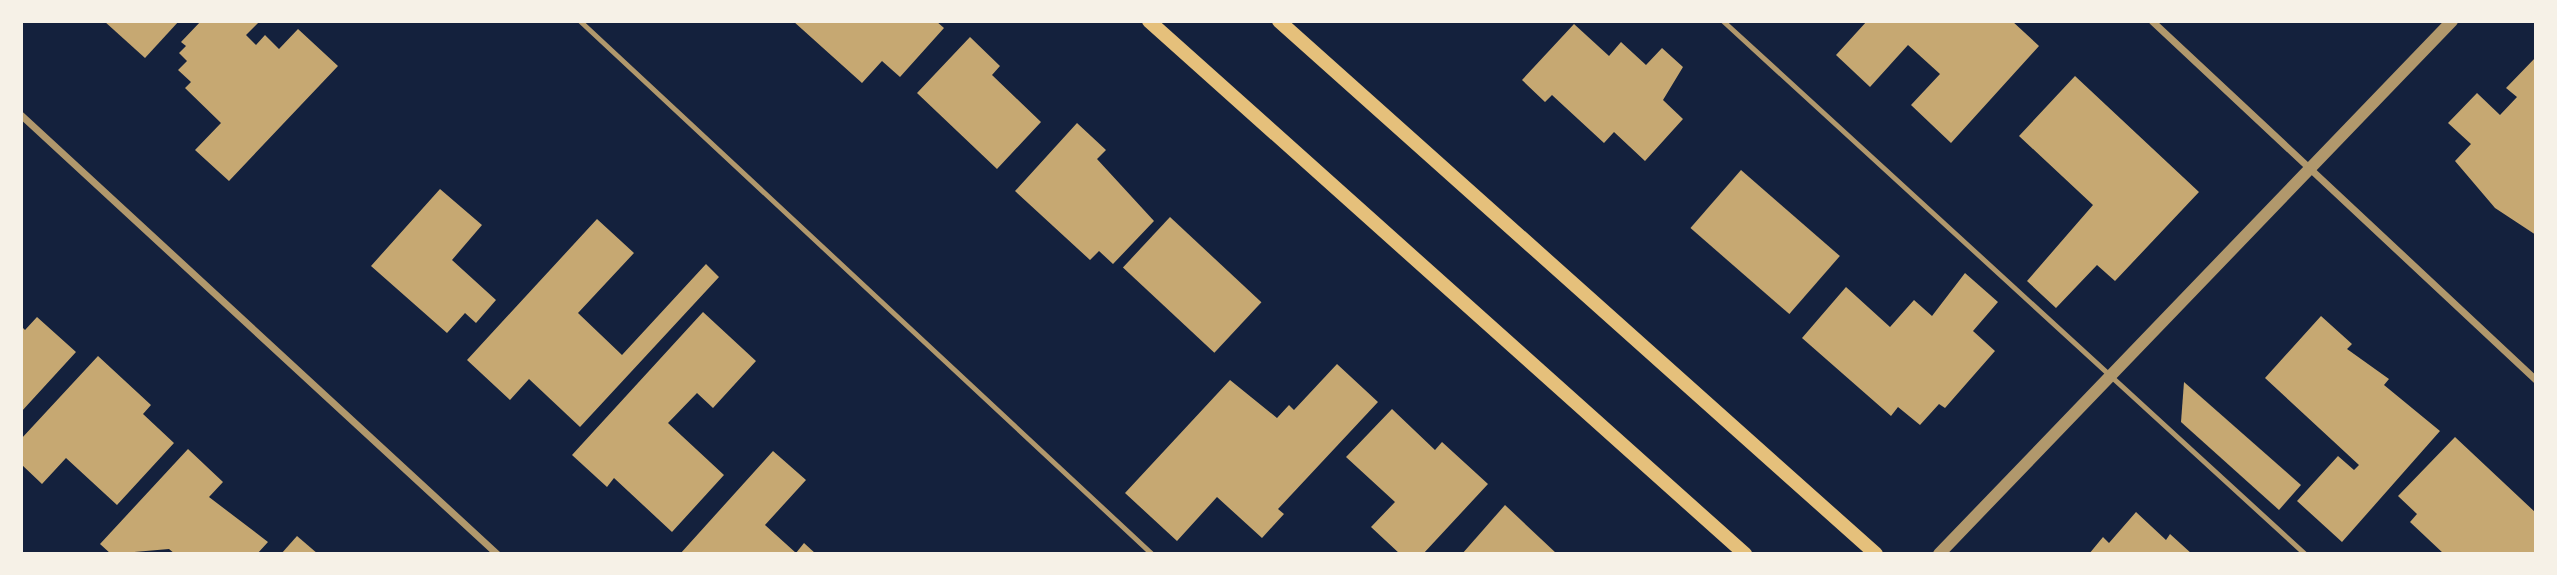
<!DOCTYPE html>
<html>
<head>
<meta charset="utf-8">
<style>
  body { margin:0 }
  #map { position:relative; width:2557px; height:575px; overflow:hidden; background:#14213d; font-family:"Alegreya Sans",sans-serif }
  div>[style] { position:absolute }
  .building>* { inset:0; background:#c6a872; transform-origin:0 0 }
  .service>* { height:5px; margin:-2.5px; padding:0 2.5px; transform-origin:2.5px; border-radius:2.5px; background:#b1986c }
  .minor>* { height:7px; margin:-3.5px; padding:0 3.5px; transform-origin:3.5px; border-radius:3.5px; background:#b1986c }
  .tertiary>* { height:12px; margin:-6px; padding:0 6px; transform-origin:6px; border-radius:6px; background:#b1986c }
  .secondary>* { height:14px; margin:-7px; padding:0 7px; transform-origin:7px; border-radius:7px; background:#e5c07b }
  span { translate:-50% -50%; white-space:nowrap; text-align:center; line-height:1.15; -webkit-text-stroke:5px #f6f1e7; paint-order:stroke }
  .frame { position:absolute; inset:0; border:23px solid #f6f1e7; pointer-events:none }
</style>
</head>
<body>
<div id="map">
  <div class="building">
    <div style="clip-path:polygon(104px 21px,179px 21px,145px 58px)"></div>
    <div style="clip-path:polygon(201px 21px,260px 21px,246px 35px,256px 45px,265px 35px,279px 49px,298px 29px,338px 66px,229px 181px,195px 150px,221px 123px,185px 88px,191px 82px,178px 70px,187px 61px,179px 53px,186px 46px,181px 42px)"></div>
    <div style="clip-path:polygon(793px 21px,936px 21px,944px 28px,900px 77px,882px 61px,862px 83px)"></div>
    <div style="clip-path:polygon(1867px 21px,2012px 21px,2039px 46px,1951px 143px,1911px 105px,1940px 74px,1908px 45px,1870px 87px,1836px 55px)"></div>
    <div style="clip-path:polygon(1574px 24px,1609px 56px,1621px 42px,1646px 65px,1662px 48px,1683px 67px,1663px 100px,1683px 119px,1645px 161px,1614px 132px,1604px 143px,1552px 95px,1545px 102px,1522px 80px)"></div>
    <div style="clip-path:polygon(970px 37px,1000px 66px,992px 75px,1041px 122px,997px 169px,917px 93px)"></div>
    <div style="clip-path:polygon(2536px 57px,2536px 235px,2495px 208px,2455px 161px,2471px 144px,2448px 123px,2477px 93px,2500px 115px,2517px 97px,2506px 88px)"></div>
    <div style="clip-path:polygon(2075px 76px,2199px 192px,2115px 281px,2097px 265px,2056px 308px,2027px 281px,2093px 205px,2019px 136px)"></div>
    <div style="clip-path:polygon(1077px 123px,1106px 150px,1097px 159px,1154px 221px,1113px 264px,1099px 251px,1090px 260px,1015px 191px)"></div>
    <div style="left:1741px;top:170px;width:131px;height:77px;rotate:41deg"></div>
    <div style="clip-path:polygon(440px 189px,482px 225px,452px 260px,496px 300px,476px 323px,465px 313px,447px 333px,371px 266px)"></div>
    <div style="left:1170px;top:217px;width:125px;height:69px;rotate:43deg"></div>
    <div style="clip-path:polygon(597px 219px,634px 253px,578px 313px,622px 355px,706px 264px,719px 277px,580px 427px,529px 379px,510px 400px,467px 360px)"></div>
    <div style="clip-path:polygon(1965px 273px,1998px 302px,1973px 331px,1995px 351px,1945px 408px,1939px 404px,1920px 425px,1898px 407px,1891px 416px,1802px 338px,1846px 287px,1890px 327px,1914px 300px,1932px 316px)"></div>
    <div style="clip-path:polygon(703px 312px,756px 361px,713px 408px,697px 393px,668px 423px,724px 475px,672px 532px,614px 478px,607px 487px,572px 455px)"></div>
    <div style="clip-path:polygon(2321px 316px,2352px 344px,2347px 349px,2389px 379px,2384px 385px,2440px 431px,2342px 542px,2297px 501px,2338px 456px,2354px 470px,2359px 465px,2265px 378px)"></div>
    <div style="clip-path:polygon(37px 317px,76px 352px,21px 412px,21px 326px,25px 330px)"></div>
    <div style="clip-path:polygon(98px 356px,151px 405px,143px 414px,174px 443px,117px 505px,66px 458px,42px 484px,21px 464px,21px 439px)"></div>
    <div style="clip-path:polygon(1337px 364px,1378px 402px,1278px 509px,1284px 514px,1262px 538px,1217px 497px,1177px 541px,1125px 493px,1230px 380px,1277px 418px,1289px 405px,1294px 410px)"></div>
    <div style="clip-path:polygon(2184px 382px,2301px 485px,2279px 510px,2181px 422px)"></div>
    <div style="clip-path:polygon(1392px 409px,1435px 450px,1442px 442px,1488px 484px,1423px 554px,1400px 554px,1371px 527px,1395px 502px,1346px 457px)"></div>
    <div style="clip-path:polygon(2455px 437px,2536px 513px,2536px 554px,2444px 554px,2410px 522px,2417px 514px,2398px 496px)"></div>
    <div style="clip-path:polygon(188px 449px,223px 482px,209px 497px,268px 542px,257px 554px,175px 554px,169px 549px,111px 554px,100px 544px)"></div>
    <div style="clip-path:polygon(773px 451px,806px 480px,765px 525px,796px 553px,804px 543px,816px 554px,680px 554px)"></div>
    <div style="clip-path:polygon(1505px 505px,1557px 554px,1462px 554px)"></div>
    <div style="clip-path:polygon(2136px 512px,2166px 540px,2170px 534px,2192px 554px,2089px 554px,2103px 537px,2109px 543px)"></div>
    <div style="clip-path:polygon(297px 536px,318px 554px,281px 554px)"></div>
  </div>
  <div class="service">
    <div style="left:580px;top:21px;width:782px;rotate:42.98deg"></div>
    <div style="left:1723px;top:21px;width:789px;rotate:42.48deg"></div>
  </div>
  <div class="minor">
    <div style="left:2152px;top:21px;width:526px;rotate:43.07deg"></div>
    <div style="left:21px;top:115px;width:648px;rotate:42.68deg"></div>
  </div>
  <div class="tertiary">
    <div style="left:1939px;top:554px;width:740px;rotate:-46.1deg"></div>
  </div>
  <div class="secondary">
    <div style="left:1149px;top:21px;width:800px;rotate:41.81deg"></div>
    <div style="left:1279px;top:21px;width:800px;rotate:41.76deg"></div>
  </div>
  <div class="frame"></div>
</div>
</body>
</html>
